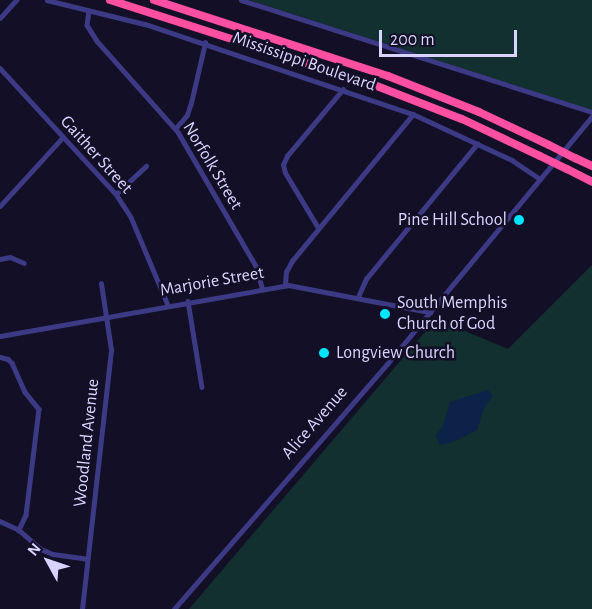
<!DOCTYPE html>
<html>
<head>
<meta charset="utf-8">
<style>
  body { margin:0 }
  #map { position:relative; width:592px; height:609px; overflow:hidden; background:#130f26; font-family:"Alegreya Sans",sans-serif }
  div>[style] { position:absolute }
  .green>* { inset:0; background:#12302f }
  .water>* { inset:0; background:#0c2248 }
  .minor>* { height:4.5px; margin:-2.25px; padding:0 2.25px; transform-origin:2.25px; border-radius:2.25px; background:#3d3a85 }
  .tertiary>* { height:5px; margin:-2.5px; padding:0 2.5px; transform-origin:2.5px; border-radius:2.5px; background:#3d3a85 }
  .motorway>* { height:8px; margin:-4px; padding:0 4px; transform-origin:4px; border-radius:4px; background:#ff4fa3 }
  .motorway-bridge>* { height:8px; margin:-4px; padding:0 4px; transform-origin:4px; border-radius:4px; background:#ff4fa3 }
  .dots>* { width:16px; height:16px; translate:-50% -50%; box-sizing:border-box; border:3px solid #130f26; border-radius:50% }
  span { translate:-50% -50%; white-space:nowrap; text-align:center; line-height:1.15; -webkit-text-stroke:5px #130f26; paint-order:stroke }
  .street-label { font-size:18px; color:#d9d4ff }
  .poi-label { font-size:18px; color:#d9d4ff }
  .right { translate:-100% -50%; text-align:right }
  .left { translate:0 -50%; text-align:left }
  .north { position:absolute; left:18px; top:531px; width:60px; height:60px; -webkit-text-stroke:4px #130f26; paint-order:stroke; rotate:310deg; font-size:16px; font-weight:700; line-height:24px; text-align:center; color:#d9d4ff }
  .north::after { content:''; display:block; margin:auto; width:21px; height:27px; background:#d9d4ff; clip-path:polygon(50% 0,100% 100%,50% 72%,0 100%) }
  .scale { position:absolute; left:379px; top:30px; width:138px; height:27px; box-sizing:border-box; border:3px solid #d9d4ff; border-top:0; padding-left:8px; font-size:18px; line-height:21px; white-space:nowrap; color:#d9d4ff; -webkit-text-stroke:4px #130f26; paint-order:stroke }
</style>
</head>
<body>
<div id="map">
  <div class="green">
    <div style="clip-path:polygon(249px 0,592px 0,592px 110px)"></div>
    <div style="clip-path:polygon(592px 265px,592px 609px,189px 609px,436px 319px,508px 349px)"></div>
  </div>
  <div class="water">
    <div style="clip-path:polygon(488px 390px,493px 396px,484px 408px,477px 430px,453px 442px,440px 445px,436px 435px,443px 426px,450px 402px)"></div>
  </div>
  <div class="minor">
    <div style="left:47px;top:0;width:101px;rotate:13.8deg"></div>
    <div style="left:145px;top:24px;width:283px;rotate:18.6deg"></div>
    <div style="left:413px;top:114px;width:109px;rotate:24.9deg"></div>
    <div style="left:512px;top:160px;width:34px;rotate:34deg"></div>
    <div style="left:89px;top:11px;width:14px;rotate:98deg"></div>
    <div style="left:87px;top:25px;width:19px;rotate:58deg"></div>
    <div style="left:97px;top:41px;width:122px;rotate:48.3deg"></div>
    <div style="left:178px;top:132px;width:155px;rotate:59.8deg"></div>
    <div style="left:256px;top:266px;width:22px;rotate:74deg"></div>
    <div style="left:0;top:18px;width:24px;rotate:-48deg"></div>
    <div style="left:0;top:68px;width:171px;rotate:47.4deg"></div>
    <div style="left:116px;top:194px;width:27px;rotate:57deg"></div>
    <div style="left:131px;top:217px;width:95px;rotate:67.2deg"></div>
    <div style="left:175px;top:129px;width:18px;rotate:-49deg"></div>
    <div style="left:187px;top:115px;width:13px;rotate:-72deg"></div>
    <div style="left:191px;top:103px;width:62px;rotate:-76.9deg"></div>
    <div style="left:116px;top:194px;width:41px;rotate:-43deg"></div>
    <div style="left:0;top:206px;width:93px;rotate:-47.6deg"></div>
    <div style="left:318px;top:228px;width:64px;rotate:-121deg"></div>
    <div style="left:285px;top:173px;width:8px;rotate:-104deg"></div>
    <div style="left:283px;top:165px;width:10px;rotate:-66deg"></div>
    <div style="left:287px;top:156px;width:87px;rotate:-50.1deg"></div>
    <div style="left:0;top:259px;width:10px;rotate:-11deg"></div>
    <div style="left:10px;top:257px;width:15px;rotate:23deg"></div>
    <div style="left:285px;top:285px;width:13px;rotate:-86deg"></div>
    <div style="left:286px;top:272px;width:13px;rotate:-61deg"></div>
    <div style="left:292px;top:261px;width:190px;rotate:-50.5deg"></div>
    <div style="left:358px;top:297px;width:20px;rotate:-66deg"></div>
    <div style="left:366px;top:279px;width:175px;rotate:-50.6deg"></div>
    <div style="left:188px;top:301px;width:87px;rotate:80.8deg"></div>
    <div style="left:0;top:357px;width:8px;rotate:14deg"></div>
    <div style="left:8px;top:359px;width:6px;rotate:45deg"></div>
    <div style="left:12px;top:363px;width:32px;rotate:66deg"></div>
    <div style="left:25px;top:392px;width:22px;rotate:51deg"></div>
    <div style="left:39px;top:409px;width:107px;rotate:97deg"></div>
    <div style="left:26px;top:515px;width:17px;rotate:115deg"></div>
    <div style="left:0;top:521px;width:21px;rotate:25deg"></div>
    <div style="left:19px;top:530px;width:29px;rotate:41deg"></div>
    <div style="left:41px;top:549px;width:13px;rotate:23deg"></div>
    <div style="left:53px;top:554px;width:34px;rotate:8deg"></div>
    <div style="left:82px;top:609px;width:261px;rotate:-83.6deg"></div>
    <div style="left:111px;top:350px;width:67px;rotate:-98.6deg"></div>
  </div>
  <div class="tertiary">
    <div style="left:241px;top:0;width:368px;rotate:17.7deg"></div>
    <div style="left:0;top:336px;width:292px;rotate:-10deg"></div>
    <div style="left:288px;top:285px;width:145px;rotate:10.8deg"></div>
    <div style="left:174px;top:609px;width:325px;rotate:-49deg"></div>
    <div style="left:387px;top:364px;width:322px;rotate:-50.4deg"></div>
  </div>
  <div class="motorway">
    <div style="left:110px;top:0;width:272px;rotate:17.8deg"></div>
    <div style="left:369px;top:83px;width:100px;rotate:21.2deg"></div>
    <div style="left:462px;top:119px;width:86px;rotate:25.4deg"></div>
    <div style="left:154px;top:0;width:246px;rotate:18deg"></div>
    <div style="left:388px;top:76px;width:98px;rotate:21.6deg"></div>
    <div style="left:479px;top:112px;width:77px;rotate:25.2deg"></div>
    <div style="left:575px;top:158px;width:19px;rotate:25deg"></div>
    <div style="left:567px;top:169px;width:28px;rotate:27deg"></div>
  </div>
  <div class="motorway-bridge">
    <div style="left:549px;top:145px;width:29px;rotate:27deg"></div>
    <div style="left:540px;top:156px;width:30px;rotate:26deg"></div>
  </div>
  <div class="dots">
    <div style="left:519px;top:220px;background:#00e5ff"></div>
    <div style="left:385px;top:314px;background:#00e5ff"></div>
    <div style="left:324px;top:353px;background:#00e5ff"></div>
  </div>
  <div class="street-label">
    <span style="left:304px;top:62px;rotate:19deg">Mississippi Boulevard</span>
    <span style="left:96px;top:155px;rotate:48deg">Gaither Street</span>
    <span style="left:212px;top:166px;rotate:59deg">Norfolk Street</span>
    <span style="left:212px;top:282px;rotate:-10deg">Marjorie Street</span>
    <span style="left:315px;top:423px;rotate:-49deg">Alice Avenue</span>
    <span style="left:87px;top:443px;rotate:-84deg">Woodland Avenue</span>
  </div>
  <div class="poi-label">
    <span class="right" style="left:507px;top:220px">Pine Hill School</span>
    <span class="left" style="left:397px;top:314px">South Memphis<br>Church of God</span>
    <span class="left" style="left:336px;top:353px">Longview Church</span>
  </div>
  <div class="north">N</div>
  <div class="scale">200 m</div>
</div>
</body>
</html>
